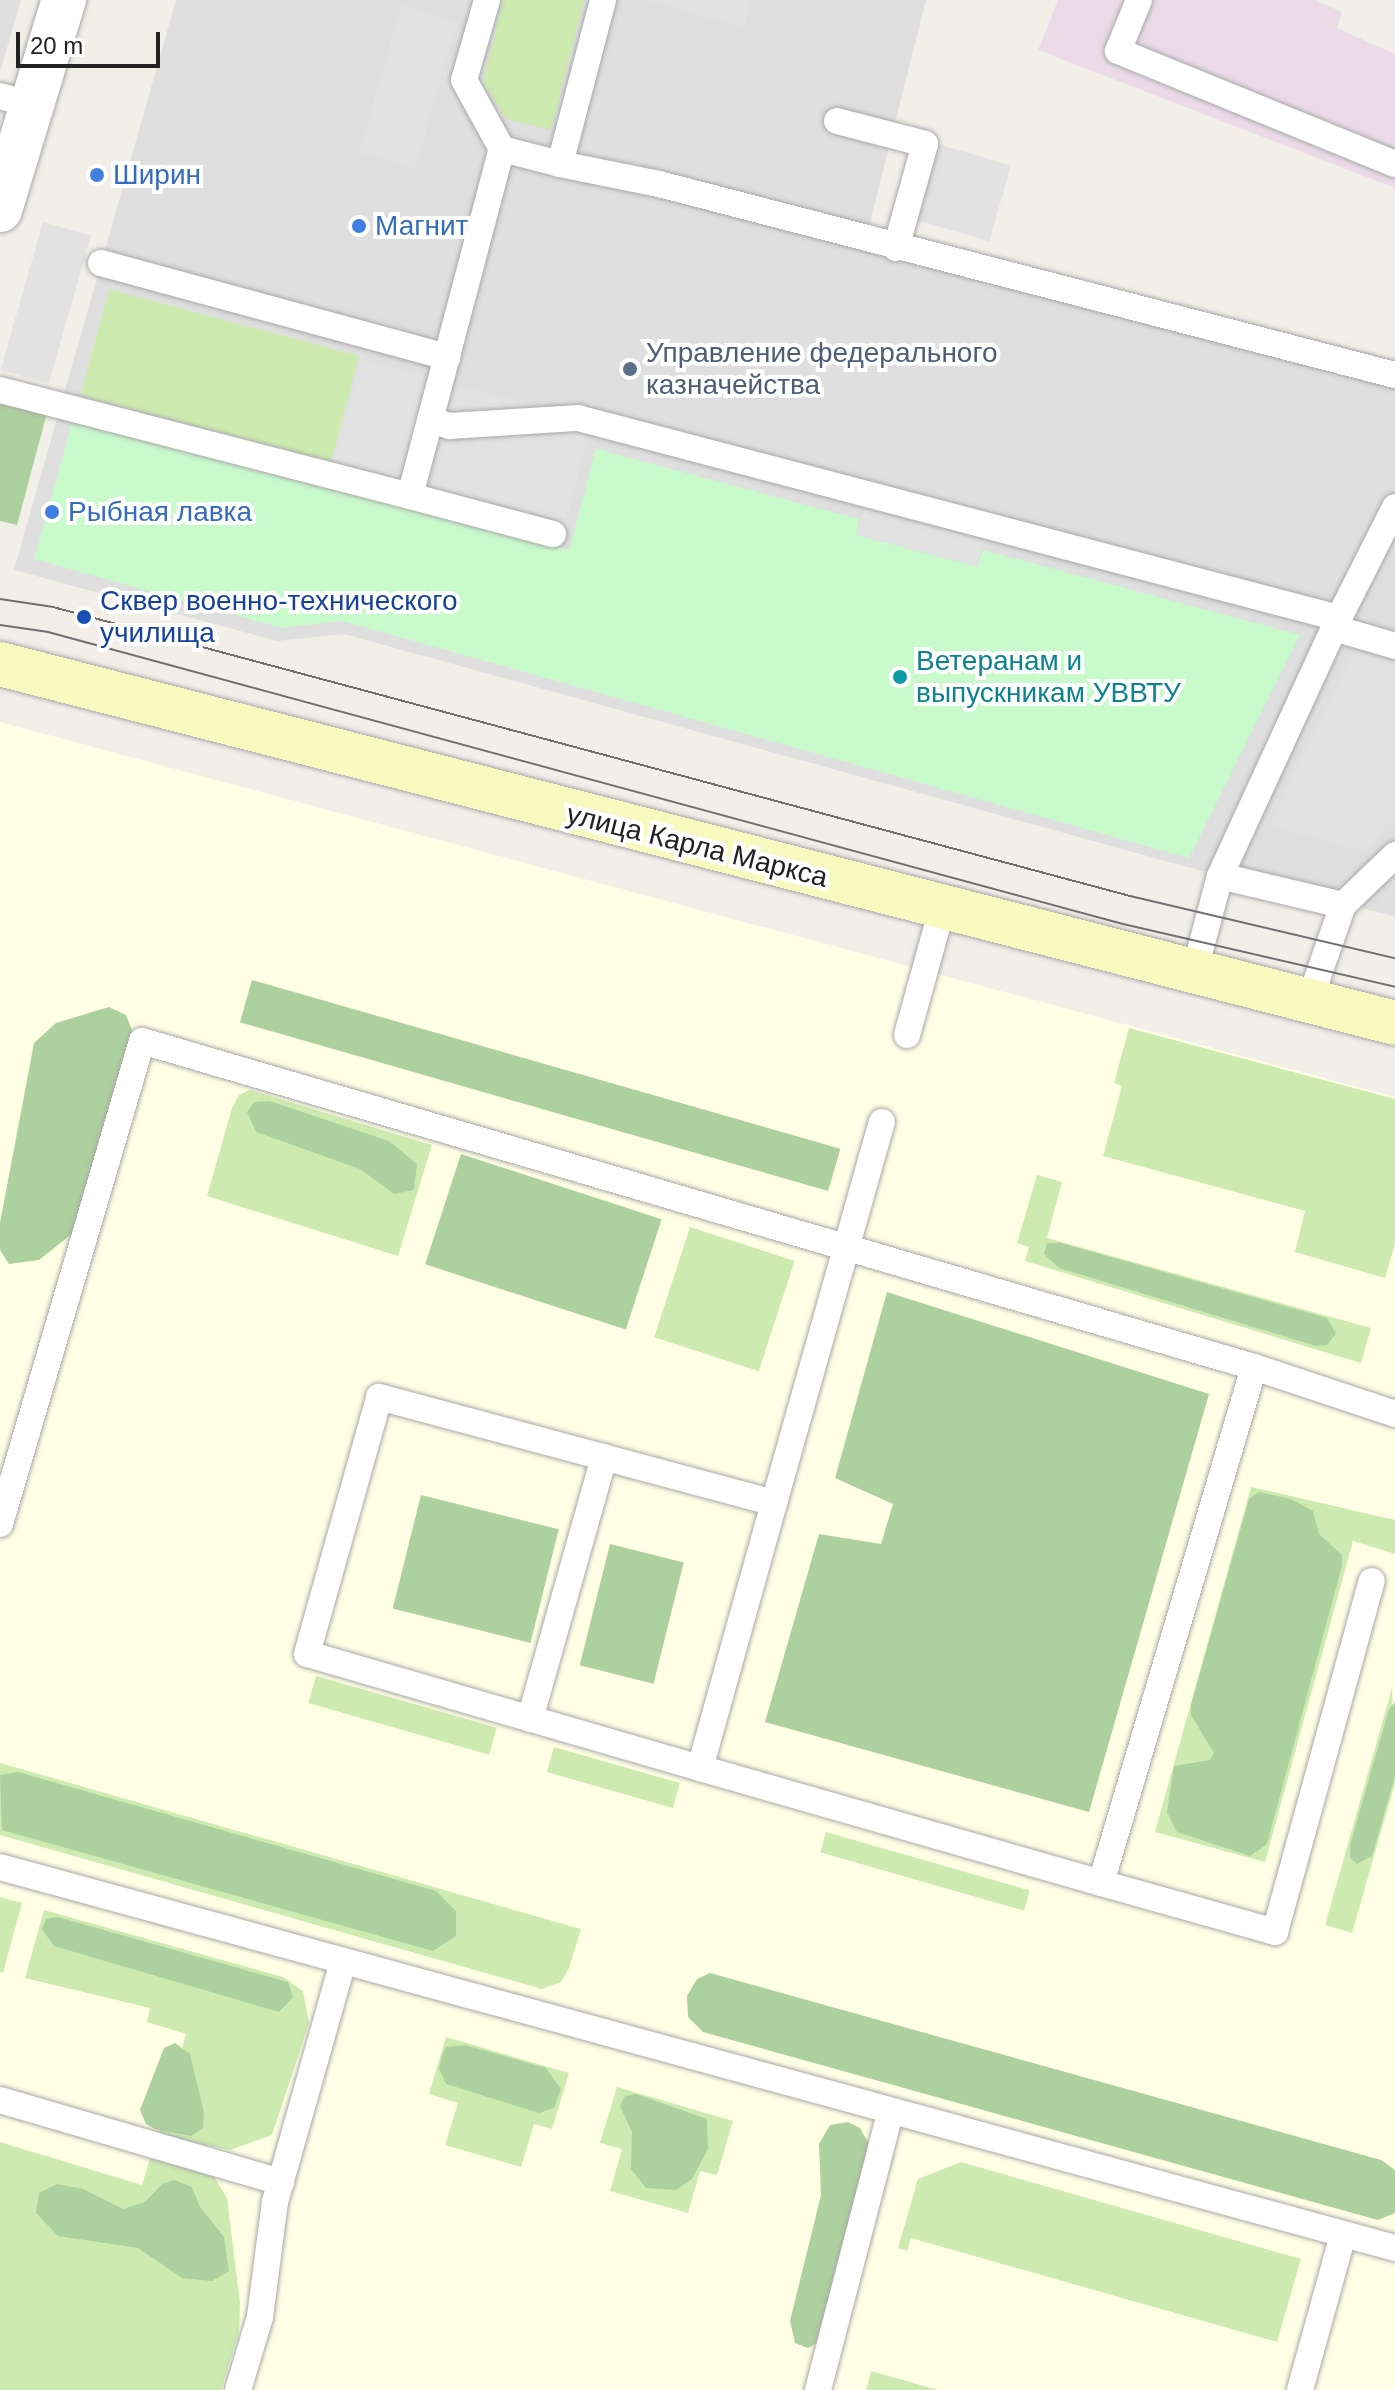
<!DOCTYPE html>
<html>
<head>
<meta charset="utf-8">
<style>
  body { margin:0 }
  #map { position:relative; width:1395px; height:2390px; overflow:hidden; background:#f2efe9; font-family:Arial,sans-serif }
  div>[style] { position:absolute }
  .residential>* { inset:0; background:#e0dfdf }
  .industrial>* { inset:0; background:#ebdbe8 }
  .education>* { inset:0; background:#ffffe5 }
  .grass>* { inset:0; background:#cdebb0; transform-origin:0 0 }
  .forest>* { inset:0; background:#add19e; transform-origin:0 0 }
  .park>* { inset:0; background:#c8facc }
  .parking>* { inset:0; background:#e2e2e2; transform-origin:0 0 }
  .roads { filter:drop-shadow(0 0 2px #a9a9a9) drop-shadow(0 0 2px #a9a9a9) }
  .lane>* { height:26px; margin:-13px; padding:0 13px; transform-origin:13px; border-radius:13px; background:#fff }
  .street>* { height:44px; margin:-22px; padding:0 22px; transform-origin:22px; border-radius:22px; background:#fff }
  .secondary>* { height:44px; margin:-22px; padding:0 22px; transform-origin:22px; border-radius:22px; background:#f7fabf }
  .tram>* { height:2px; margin:-1px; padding:0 1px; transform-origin:1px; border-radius:1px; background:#707070 }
  .dots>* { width:22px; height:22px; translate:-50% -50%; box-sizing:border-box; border:4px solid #fff; border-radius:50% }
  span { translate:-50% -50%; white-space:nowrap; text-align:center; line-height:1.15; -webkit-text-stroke:8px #fff; paint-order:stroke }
  .shop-label { font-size:28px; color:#366cbe }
  .left { translate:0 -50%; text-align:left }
  .service-label { font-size:28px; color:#4e5e75 }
  .transit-label { font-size:28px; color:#164399 }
  .culture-label { font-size:28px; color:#0d838f }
  .street-label { font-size:28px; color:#222 }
  .scale { position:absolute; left:16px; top:32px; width:144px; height:36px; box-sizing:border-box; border:4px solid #222; border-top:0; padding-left:10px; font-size:24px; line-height:28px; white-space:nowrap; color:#222; -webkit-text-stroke:6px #fff; paint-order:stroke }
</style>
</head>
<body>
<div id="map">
  <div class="residential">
    <div style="clip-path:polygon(0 0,21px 0,0 72px)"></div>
    <div style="clip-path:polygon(176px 0,926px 0,869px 227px,1395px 360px,1395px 916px,1220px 876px,344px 634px,277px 641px,14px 570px)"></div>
  </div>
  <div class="industrial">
    <div style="clip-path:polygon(1058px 0,1316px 0,1342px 12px,1337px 28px,1395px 54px,1395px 188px,1038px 50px)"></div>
  </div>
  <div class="education">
    <div style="clip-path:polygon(0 722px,1395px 1097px,1395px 2390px,0 2390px)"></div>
  </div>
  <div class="grass">
    <div style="clip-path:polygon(503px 0,584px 0,551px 130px,506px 119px,483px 82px)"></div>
    <div style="left:109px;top:289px;width:259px;height:110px;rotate:15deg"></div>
    <div style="clip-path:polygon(1129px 1028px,1395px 1099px,1395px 1244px,1385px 1278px,1295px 1252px,1305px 1211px,1103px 1156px,1122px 1086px,1114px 1083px)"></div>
    <div style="clip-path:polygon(250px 1090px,432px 1145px,398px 1256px,207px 1196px,232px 1108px,239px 1095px)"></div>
    <div style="clip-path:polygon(1037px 1175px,1062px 1182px,1047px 1238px,1371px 1328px,1361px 1363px,1025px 1261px,1029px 1247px,1017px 1243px)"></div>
    <div style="left:690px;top:1227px;width:110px;height:116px;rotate:18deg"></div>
    <div style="clip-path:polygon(1251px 1487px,1395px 1520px,1395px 1554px,1353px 1541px,1265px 1862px,1155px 1832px)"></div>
    <div style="left:316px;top:1676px;width:188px;height:28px;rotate:16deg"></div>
    <div style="clip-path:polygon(1392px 1688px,1395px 1783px,1352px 1933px,1325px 1925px)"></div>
    <div style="left:554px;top:1747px;width:131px;height:26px;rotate:16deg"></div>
    <div style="clip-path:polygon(0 1763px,581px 1929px,569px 1968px,561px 1982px,542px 1989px,0 1835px)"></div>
    <div style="left:826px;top:1832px;width:212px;height:21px;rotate:16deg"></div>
    <div style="clip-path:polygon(0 1897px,22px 1903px,3px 1973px,0 1972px)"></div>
    <div style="clip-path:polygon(44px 1910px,283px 1977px,303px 1991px,309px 2023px,272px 2135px,230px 2150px,158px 2135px,186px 2034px,147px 2022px,150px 2008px,25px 1978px)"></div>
    <div style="clip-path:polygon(446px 2037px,569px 2073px,552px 2129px,534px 2124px,521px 2167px,445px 2145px,458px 2103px,429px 2094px)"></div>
    <div style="clip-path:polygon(617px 2087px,733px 2121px,717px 2175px,700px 2171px,688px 2213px,610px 2191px,622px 2149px,600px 2143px)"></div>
    <div style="clip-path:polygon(0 2142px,142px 2185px,150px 2158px,213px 2175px,227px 2198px,240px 2303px,239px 2332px,221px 2390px,0 2390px)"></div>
    <div style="clip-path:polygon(961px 2162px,1301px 2259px,1277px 2342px,911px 2238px,907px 2251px,898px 2248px,918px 2179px)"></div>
    <div style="clip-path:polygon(871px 2371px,938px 2390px,866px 2390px)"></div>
  </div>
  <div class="forest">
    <div style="clip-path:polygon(0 400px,47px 413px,17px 525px,0 521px)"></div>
    <div style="left:252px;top:980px;width:612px;height:44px;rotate:16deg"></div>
    <div style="clip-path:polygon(109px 1007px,126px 1015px,135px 1038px,77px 1230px,39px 1260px,9px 1264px,0 1250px,0 1223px,34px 1043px,56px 1023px)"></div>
    <div style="clip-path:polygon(270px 1101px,389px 1141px,417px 1164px,414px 1190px,394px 1194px,360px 1169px,256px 1132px,247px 1112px,254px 1102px)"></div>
    <div style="left:461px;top:1154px;width:211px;height:116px;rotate:18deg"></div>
    <div style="clip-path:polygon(1047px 1243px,1061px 1243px,1327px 1318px,1336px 1334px,1327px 1345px,1316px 1346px,1059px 1268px,1044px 1254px)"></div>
    <div style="clip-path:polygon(887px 1292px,1209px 1394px,1089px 1812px,765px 1722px,819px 1534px,881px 1544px,893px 1504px,835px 1478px)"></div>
    <div style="clip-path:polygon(1259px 1492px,1291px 1499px,1313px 1511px,1319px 1534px,1342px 1555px,1342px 1566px,1267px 1844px,1250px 1856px,1177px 1832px,1167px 1812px,1174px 1766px,1210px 1760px,1214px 1753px,1191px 1715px,1191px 1705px,1249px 1499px)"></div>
    <div style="left:421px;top:1495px;width:142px;height:117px;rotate:14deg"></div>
    <div style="left:610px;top:1544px;width:76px;height:125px;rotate:14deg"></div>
    <div style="clip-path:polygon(1395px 1702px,1395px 1776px,1372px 1856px,1357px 1864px,1350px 1858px,1350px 1845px,1389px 1709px)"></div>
    <div style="clip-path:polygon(18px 1772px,436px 1891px,456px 1911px,456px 1936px,433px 1951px,2px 1830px,0 1775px)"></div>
    <div style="clip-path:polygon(58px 1917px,288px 1982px,293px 1997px,279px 2012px,54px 1946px,42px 1929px,46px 1919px)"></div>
    <div style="clip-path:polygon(710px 1973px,1381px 2160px,1395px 2170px,1395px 2213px,1378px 2220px,703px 2032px,688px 2017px,687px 1996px,697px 1979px)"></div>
    <div style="clip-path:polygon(175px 2043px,190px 2054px,204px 2112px,203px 2128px,191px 2136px,155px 2129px,146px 2124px,140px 2110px,164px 2048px)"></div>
    <div style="clip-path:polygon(465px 2045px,546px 2068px,561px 2089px,554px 2108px,539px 2113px,446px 2084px,439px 2069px,442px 2056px,446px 2047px)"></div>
    <div style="clip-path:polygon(636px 2094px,707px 2119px,708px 2149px,692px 2179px,676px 2190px,646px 2188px,631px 2169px,632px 2132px,620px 2106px,625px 2096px)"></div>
    <div style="clip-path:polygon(848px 2122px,860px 2128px,870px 2146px,822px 2340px,808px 2348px,795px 2343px,790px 2321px,821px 2195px,819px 2144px,830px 2125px)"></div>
    <div style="clip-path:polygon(174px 2180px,192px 2187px,200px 2207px,224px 2237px,229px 2271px,212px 2281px,182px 2278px,138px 2248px,58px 2236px,36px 2213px,39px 2193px,57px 2184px,83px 2189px,123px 2209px,145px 2202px,162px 2184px)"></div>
  </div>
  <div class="park">
    <div style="clip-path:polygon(73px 419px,569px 550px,596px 449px,859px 519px,856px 535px,978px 567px,983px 550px,1300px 635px,1189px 858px,342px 621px,281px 628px,34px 559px)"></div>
  </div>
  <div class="parking">
    <div style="clip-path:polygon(645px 0,752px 0,744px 28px)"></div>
    <div style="left:401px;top:5px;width:59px;height:153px;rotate:16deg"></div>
    <div style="left:937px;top:144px;width:77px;height:79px;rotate:16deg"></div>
    <div style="left:43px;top:222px;width:50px;height:154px;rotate:16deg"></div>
    <div style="left:361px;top:359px;width:240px;height:130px;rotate:15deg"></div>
    <div style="left:864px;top:509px;width:123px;height:26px;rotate:15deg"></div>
    <div style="clip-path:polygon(1355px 650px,1395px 662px,1395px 815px,1367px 852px,1269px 826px)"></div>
  </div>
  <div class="roads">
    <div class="lane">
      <div style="left:487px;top:0;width:83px;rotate:106deg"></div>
      <div style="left:464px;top:80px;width:79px;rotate:61.2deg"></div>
      <div style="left:1139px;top:0;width:55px;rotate:112.4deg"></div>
      <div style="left:1118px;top:51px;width:299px;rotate:22.2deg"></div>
      <div style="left:0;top:96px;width:32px;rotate:16deg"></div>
      <div style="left:837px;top:121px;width:91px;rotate:14.6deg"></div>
      <div style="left:925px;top:144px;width:108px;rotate:105.6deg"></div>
      <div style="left:560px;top:164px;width:101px;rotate:11.4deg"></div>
      <div style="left:659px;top:184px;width:760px;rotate:14.55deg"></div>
      <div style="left:101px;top:263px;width:359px;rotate:15.2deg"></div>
      <div style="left:0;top:390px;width:423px;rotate:14.5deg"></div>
      <div style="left:410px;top:496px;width:359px;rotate:-75.2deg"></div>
      <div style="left:502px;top:149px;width:60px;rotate:14.5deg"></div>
      <div style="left:560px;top:164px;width:170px;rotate:-75.3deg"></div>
      <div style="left:430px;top:420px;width:21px;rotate:17deg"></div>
      <div style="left:450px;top:426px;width:128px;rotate:-3.6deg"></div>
      <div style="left:578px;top:418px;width:786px;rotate:14.74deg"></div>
      <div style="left:410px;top:496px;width:148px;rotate:14.9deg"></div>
      <div style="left:1395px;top:507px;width:136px;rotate:116.8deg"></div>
      <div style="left:1334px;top:628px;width:64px;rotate:16.4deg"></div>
      <div style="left:1220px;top:876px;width:126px;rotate:13.3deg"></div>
      <div style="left:1194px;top:973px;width:100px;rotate:-75deg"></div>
      <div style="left:1220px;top:876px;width:273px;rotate:-65.3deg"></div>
      <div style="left:1309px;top:1002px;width:103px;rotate:-70.7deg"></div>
      <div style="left:1343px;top:905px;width:72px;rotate:-43.9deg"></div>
      <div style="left:907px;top:1035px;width:131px;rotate:-74.5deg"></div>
      <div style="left:774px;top:1503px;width:396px;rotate:-74.2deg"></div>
      <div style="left:0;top:1524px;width:503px;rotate:-73.62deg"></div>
      <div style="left:142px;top:1041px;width:1159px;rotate:16.34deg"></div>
      <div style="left:1254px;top:1367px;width:149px;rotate:18.4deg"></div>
      <div style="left:530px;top:1719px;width:272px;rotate:-74.2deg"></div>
      <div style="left:700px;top:1768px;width:409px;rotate:-163.8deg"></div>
      <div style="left:307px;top:1654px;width:267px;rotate:-74.3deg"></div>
      <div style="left:379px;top:1397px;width:409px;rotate:15deg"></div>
      <div style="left:774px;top:1503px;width:275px;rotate:105.6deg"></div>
      <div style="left:700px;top:1768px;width:417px;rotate:16deg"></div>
      <div style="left:1101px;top:1883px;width:538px;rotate:-73.48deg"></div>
      <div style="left:0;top:1867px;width:1446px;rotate:15.28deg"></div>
      <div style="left:1101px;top:1883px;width:181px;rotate:15.7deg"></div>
      <div style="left:1275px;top:1932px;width:364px;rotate:-74.6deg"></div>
      <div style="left:0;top:2100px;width:293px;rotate:16.3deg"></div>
      <div style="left:238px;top:2390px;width:76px;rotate:-73.2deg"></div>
      <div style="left:260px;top:2317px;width:116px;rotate:-82.6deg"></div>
      <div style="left:275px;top:2202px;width:249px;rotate:-74.2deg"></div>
      <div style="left:818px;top:2390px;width:286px;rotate:-75.4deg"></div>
      <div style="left:1300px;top:2390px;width:161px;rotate:-74.5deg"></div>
    </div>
    <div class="street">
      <div style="left:0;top:210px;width:220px;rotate:-73.1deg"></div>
    </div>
    <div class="secondary">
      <div style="left:0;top:664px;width:1440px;rotate:14.43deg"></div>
    </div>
  </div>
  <div class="tram">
    <div style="left:0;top:599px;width:54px;rotate:8.6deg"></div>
    <div style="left:53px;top:607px;width:1115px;rotate:15.02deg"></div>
    <div style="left:1130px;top:896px;width:272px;rotate:13.2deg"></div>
    <div style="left:0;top:625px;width:49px;rotate:8.3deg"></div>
    <div style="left:48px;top:632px;width:1114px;rotate:15.2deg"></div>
    <div style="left:1123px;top:924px;width:279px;rotate:13deg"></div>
  </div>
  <div class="dots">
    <div style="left:97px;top:175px;background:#3f7fe0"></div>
    <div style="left:359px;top:226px;background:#3f7fe0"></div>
    <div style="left:630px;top:369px;background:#5c6f8a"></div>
    <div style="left:52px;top:512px;background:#3f7fe0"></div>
    <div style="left:84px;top:617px;background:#1a4fb4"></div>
    <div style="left:900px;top:677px;background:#0f9aa8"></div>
  </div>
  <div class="shop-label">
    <span class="left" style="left:113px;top:175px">Ширин</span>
    <span class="left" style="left:375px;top:226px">Магнит</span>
    <span class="left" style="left:68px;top:512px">Рыбная лавка</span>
  </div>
  <div class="service-label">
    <span class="left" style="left:646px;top:369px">Управление федерального<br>казначейства</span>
  </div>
  <div class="transit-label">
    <span class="left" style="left:100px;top:617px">Сквер военно-технического<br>училища</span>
  </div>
  <div class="culture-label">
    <span class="left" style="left:916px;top:677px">Ветеранам и<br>выпускникам УВВТУ</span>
  </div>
  <div class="street-label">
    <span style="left:697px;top:846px;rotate:14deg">улица Карла Маркса</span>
  </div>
  <div class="scale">20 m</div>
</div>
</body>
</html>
